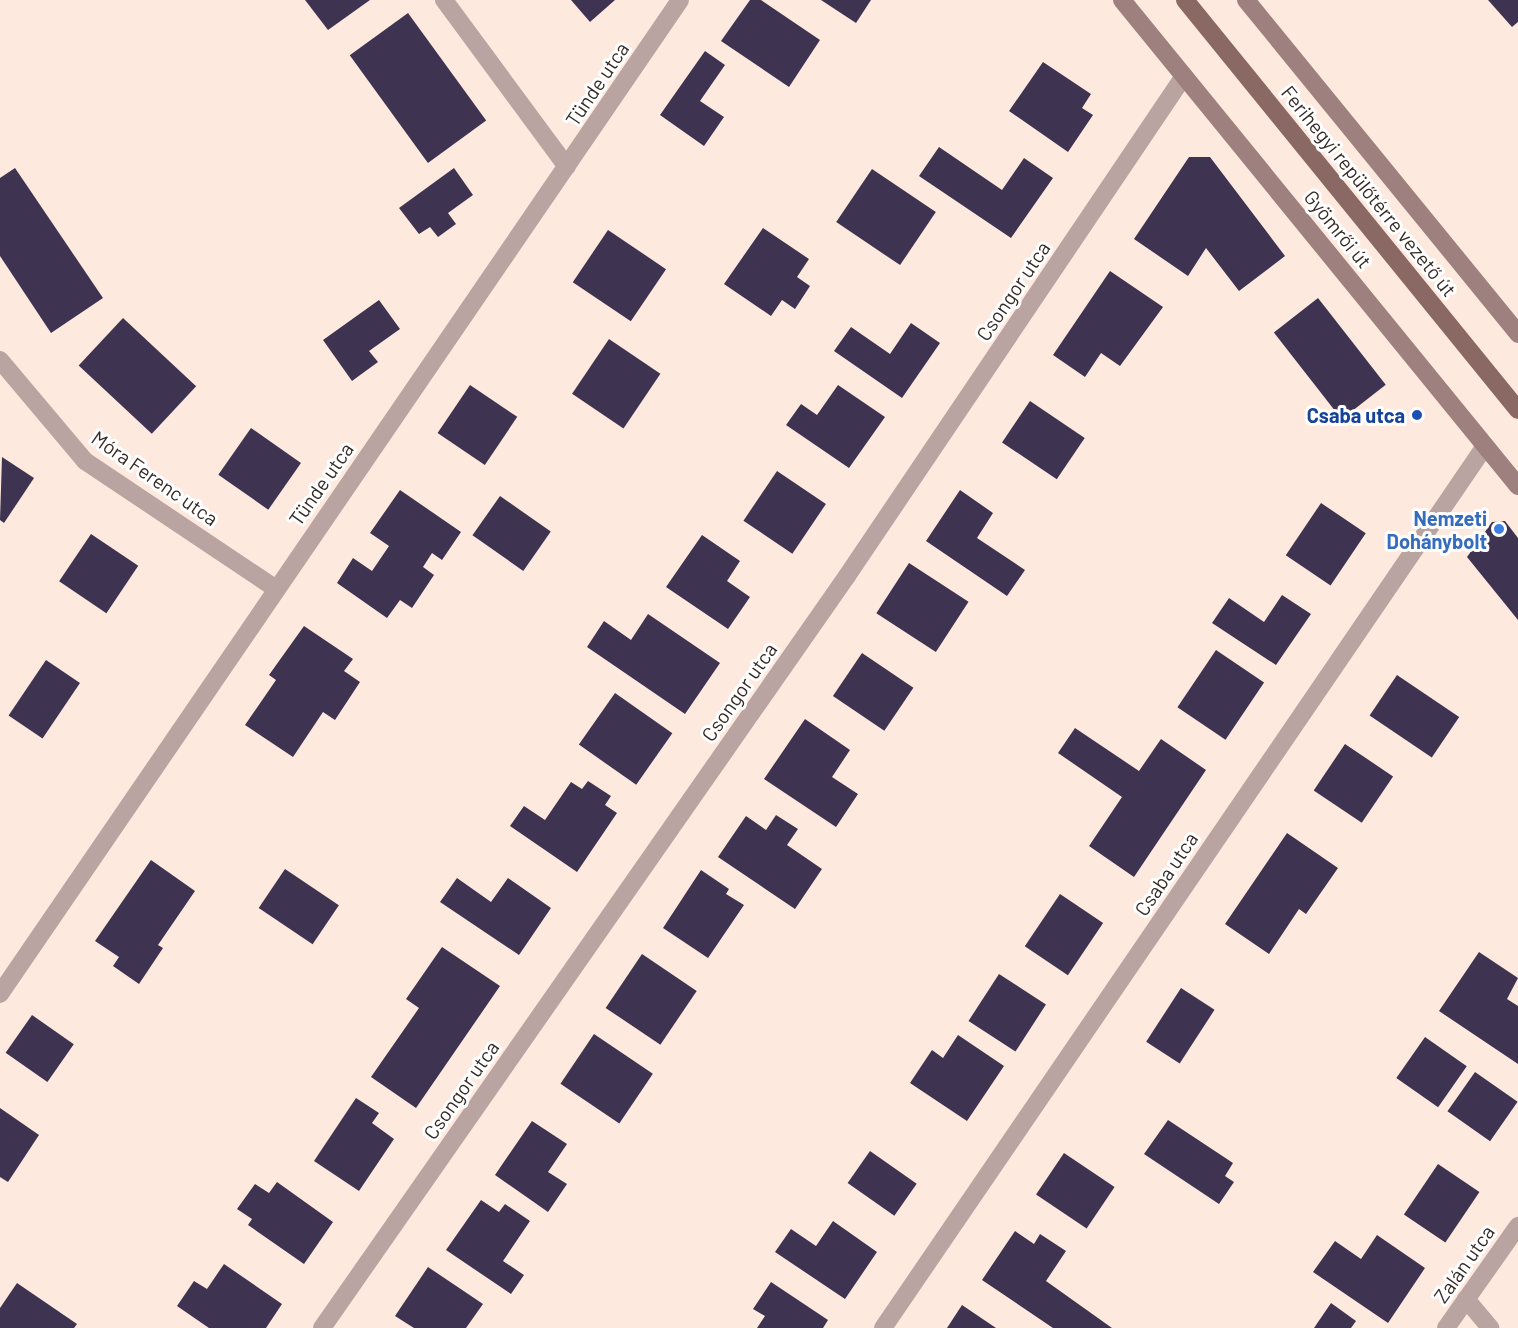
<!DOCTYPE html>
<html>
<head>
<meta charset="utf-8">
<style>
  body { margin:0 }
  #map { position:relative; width:1518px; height:1328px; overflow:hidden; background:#fee9df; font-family:Barlow,sans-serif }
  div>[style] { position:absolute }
  .building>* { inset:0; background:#3e3452; transform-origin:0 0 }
  .street>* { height:18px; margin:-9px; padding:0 9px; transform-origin:9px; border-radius:9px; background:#b9a4a2 }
  .secondary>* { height:18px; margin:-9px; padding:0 9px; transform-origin:9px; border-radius:9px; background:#9e817e }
  .primary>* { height:18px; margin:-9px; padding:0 9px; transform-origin:9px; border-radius:9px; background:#8a6864 }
  .dots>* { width:16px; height:16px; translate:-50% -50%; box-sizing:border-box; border:3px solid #fff; border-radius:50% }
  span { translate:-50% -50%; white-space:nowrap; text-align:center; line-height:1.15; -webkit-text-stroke:6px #fff; paint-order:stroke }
  .street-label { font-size:20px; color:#352b26 }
  .transit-label { font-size:20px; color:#164399; font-weight:700 }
  .right { translate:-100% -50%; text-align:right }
  .shop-label { font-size:20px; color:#366cbe; font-weight:700 }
</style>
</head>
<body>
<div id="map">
  <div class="building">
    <div style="clip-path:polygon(305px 0,370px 0,328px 30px)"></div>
    <div style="clip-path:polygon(571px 0,615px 0,590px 22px)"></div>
    <div style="clip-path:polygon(750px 0,761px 0,820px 40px,789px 87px,721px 41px)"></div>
    <div style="clip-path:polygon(821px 0,871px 0,856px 23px)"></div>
    <div style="clip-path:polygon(1488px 0,1518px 0,1518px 22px,1512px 27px)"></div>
    <div style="left:408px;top:13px;width:133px;height:72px;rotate:54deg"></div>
    <div style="clip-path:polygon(705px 51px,725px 65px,700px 101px,724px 117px,704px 146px,660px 115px)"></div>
    <div style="clip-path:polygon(1043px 62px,1091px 94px,1082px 108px,1093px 115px,1068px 152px,1009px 111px)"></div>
    <div style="clip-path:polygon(939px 147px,1002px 190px,1024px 158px,1053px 178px,1011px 238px,919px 176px)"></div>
    <div style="clip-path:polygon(1189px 157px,1210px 157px,1285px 256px,1239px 291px,1206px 248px,1188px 276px,1134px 239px)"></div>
    <div style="clip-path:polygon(15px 168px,103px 298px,51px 333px,0 256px,0 178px)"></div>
    <div style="clip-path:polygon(454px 168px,473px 195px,448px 213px,456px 224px,438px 237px,430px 227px,419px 234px,399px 208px)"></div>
    <div style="left:872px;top:169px;width:77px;height:64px;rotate:34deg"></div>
    <div style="clip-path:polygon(763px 228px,809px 259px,797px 277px,810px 286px,795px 309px,782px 300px,771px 316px,724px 284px)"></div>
    <div style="left:608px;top:230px;width:70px;height:63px;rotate:34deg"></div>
    <div style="clip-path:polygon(1110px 271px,1163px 307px,1120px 366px,1101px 353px,1085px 377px,1053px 355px)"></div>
    <div style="left:1318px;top:298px;width:110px;height:56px;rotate:52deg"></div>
    <div style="clip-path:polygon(379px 300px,400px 329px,369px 351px,378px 362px,352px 381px,323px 340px)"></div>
    <div style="left:123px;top:318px;width:100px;height:65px;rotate:43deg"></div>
    <div style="clip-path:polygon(911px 323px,940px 343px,902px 398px,834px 351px,851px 327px,890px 354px)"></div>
    <div style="left:609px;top:339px;width:62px;height:66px;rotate:34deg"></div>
    <div style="left:470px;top:385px;width:57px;height:58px;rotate:34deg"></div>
    <div style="clip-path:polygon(838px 385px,885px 417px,849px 468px,786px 425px,801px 404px,817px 415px)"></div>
    <div style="left:1030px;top:401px;width:66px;height:50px;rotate:34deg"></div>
    <div style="left:251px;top:428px;width:61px;height:57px;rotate:35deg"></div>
    <div style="clip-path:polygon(2px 457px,34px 478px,4px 523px,0 520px)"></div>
    <div style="left:777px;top:471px;width:59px;height:60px;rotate:34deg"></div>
    <div style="clip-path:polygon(400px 490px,461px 532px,442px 560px,432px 553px,423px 567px,434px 575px,412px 608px,400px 600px,387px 618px,337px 583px,353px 558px,372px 571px,389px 546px,370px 533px)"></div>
    <div style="clip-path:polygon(960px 490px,993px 513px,977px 538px,1025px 570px,1007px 596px,926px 541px)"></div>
    <div style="left:500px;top:496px;width:62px;height:48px;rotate:35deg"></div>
    <div style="left:1321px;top:503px;width:54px;height:63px;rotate:34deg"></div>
    <div style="clip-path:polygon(1505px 521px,1518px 538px,1518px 620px,1467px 557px,1492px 522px)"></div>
    <div style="left:91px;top:534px;width:57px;height:57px;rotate:34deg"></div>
    <div style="clip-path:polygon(702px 535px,740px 561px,727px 581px,750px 597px,728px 629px,666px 587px)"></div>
    <div style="left:909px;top:563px;width:71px;height:60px;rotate:33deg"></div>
    <div style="clip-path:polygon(1282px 595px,1311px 614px,1276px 665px,1212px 623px,1229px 598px,1264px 622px)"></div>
    <div style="clip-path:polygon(648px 614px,720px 663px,685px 714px,587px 647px,604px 621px,631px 640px)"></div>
    <div style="clip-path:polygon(304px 626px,353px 659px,344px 671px,360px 682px,335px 720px,323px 712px,293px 757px,245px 725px,276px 680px,269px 675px)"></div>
    <div style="left:1216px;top:650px;width:58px;height:69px;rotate:34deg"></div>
    <div style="left:862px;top:653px;width:62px;height:52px;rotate:34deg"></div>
    <div style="left:46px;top:660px;width:41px;height:67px;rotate:34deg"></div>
    <div style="left:1397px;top:675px;width:75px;height:49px;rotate:34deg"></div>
    <div style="left:615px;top:693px;width:70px;height:63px;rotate:35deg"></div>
    <div style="clip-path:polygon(805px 719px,850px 750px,832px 777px,858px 794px,836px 827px,764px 779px)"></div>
    <div style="clip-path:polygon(1075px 728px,1139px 771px,1161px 739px,1206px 770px,1134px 877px,1089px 846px,1122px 797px,1058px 753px)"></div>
    <div style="left:1345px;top:744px;width:58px;height:56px;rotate:34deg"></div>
    <div style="clip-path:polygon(588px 781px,611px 796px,605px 805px,617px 813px,577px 872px,510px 826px,524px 806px,545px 820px,571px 782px,582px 789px)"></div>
    <div style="clip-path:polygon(776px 815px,798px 829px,787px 845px,822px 869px,795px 909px,718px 857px,746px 816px,766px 830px)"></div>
    <div style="clip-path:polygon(1287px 833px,1338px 868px,1306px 914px,1299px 909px,1269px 954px,1225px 924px)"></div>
    <div style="clip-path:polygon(151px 860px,195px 891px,158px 945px,163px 948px,139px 984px,113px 966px,119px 957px,95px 941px)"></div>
    <div style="left:285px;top:869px;width:65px;height:47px;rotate:34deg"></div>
    <div style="clip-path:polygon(701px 870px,729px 889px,726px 894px,744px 905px,708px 958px,663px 928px)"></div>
    <div style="clip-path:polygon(457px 878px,491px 902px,508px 878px,551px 908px,519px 955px,440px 902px)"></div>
    <div style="left:1060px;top:894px;width:52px;height:63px;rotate:34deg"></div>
    <div style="clip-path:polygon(442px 947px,500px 986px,416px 1108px,371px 1077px,419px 1008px,406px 999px)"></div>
    <div style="clip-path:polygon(1479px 952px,1518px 978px,1507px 999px,1518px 1006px,1518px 1064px,1439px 1011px)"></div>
    <div style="left:642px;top:954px;width:66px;height:65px;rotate:34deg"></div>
    <div style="left:999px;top:974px;width:56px;height:56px;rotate:33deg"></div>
    <div style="left:1181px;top:988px;width:40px;height:64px;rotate:33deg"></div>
    <div style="left:32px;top:1015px;width:51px;height:46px;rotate:35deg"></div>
    <div style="left:594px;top:1034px;width:71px;height:60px;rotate:34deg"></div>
    <div style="clip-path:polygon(958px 1035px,1004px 1066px,967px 1121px,910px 1083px,932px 1050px,943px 1058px)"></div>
    <div style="left:1425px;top:1037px;width:51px;height:50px;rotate:35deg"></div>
    <div style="left:1475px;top:1072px;width:52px;height:48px;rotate:35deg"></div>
    <div style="clip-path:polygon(356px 1098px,379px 1113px,372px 1123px,394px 1139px,359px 1191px,314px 1161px)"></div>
    <div style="clip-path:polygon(0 1108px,39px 1135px,8px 1182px,0 1177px)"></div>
    <div style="clip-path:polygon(1168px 1120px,1233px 1163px,1225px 1176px,1234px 1182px,1219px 1204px,1144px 1154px)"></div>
    <div style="clip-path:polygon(532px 1121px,567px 1144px,548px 1172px,567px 1184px,548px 1212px,495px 1175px)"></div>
    <div style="left:870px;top:1151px;width:57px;height:39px;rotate:35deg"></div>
    <div style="left:1064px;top:1153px;width:61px;height:50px;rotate:34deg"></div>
    <div style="left:1438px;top:1164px;width:50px;height:61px;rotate:34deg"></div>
    <div style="clip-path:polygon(277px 1182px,333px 1222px,304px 1264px,248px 1225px,252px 1219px,237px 1209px,255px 1184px,269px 1193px)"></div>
    <div style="clip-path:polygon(481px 1200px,499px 1212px,505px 1204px,530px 1221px,503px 1261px,524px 1275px,511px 1294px,446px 1250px)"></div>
    <div style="clip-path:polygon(833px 1221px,877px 1252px,845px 1299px,775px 1252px,791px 1229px,816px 1246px)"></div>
    <div style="clip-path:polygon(1015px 1231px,1034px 1244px,1040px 1234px,1066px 1251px,1046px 1281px,1112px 1328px,1053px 1328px,982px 1280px)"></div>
    <div style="clip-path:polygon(1377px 1235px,1425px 1268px,1388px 1323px,1313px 1272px,1335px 1241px,1361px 1259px)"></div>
    <div style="clip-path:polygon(224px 1264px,282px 1304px,266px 1328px,209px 1328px,177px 1306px,194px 1281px,207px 1289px)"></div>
    <div style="clip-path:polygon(428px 1267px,483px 1304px,466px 1328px,414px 1328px,395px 1316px)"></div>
    <div style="clip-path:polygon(771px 1282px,828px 1320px,823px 1328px,757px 1328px,765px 1316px,753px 1309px)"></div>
    <div style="clip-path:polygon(17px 1283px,77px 1324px,74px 1328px,0 1328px,0 1308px)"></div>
    <div style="clip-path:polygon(1331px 1303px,1356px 1321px,1351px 1328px,1314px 1328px)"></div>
    <div style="clip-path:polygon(962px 1305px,996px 1328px,947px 1328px)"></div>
  </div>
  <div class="street">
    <div style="left:444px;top:0;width:207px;rotate:53.6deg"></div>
    <div style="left:0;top:360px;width:132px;rotate:49.9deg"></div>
    <div style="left:85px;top:461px;width:230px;rotate:33.8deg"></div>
    <div style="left:0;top:994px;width:1204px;rotate:-55.62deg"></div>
    <div style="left:1466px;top:1299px;width:38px;rotate:50deg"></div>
    <div style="left:322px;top:1328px;width:917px;rotate:-55.08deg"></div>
    <div style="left:847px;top:576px;width:603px;rotate:-56.02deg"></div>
    <div style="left:883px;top:1328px;width:1068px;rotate:-55.68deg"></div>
    <div style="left:1446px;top:1328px;width:125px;rotate:-54.8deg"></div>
  </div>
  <div class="secondary">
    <div style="left:1122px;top:0;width:627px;rotate:50.83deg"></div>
    <div style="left:1246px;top:0;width:431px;rotate:50.8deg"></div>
  </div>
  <div class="primary">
    <div style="left:1185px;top:0;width:528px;rotate:50.92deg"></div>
  </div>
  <div class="dots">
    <div style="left:1417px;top:415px;background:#1a4fb4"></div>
    <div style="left:1499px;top:529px;background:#3f7fe0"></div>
  </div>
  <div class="street-label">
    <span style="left:597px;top:84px;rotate:-56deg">Tünde utca</span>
    <span style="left:1369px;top:191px;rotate:51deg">Ferihegyi repülőtérre vezető út</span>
    <span style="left:1338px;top:229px;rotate:51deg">Gyömrői út</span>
    <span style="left:1013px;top:291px;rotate:-56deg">Csongor utca</span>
    <span style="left:155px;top:478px;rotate:35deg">Móra Ferenc utca</span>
    <span style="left:321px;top:484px;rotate:-55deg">Tünde utca</span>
    <span style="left:739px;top:692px;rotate:-55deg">Csongor utca</span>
    <span style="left:1166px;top:874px;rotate:-56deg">Csaba utca</span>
    <span style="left:461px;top:1090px;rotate:-55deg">Csongor utca</span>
    <span style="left:1464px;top:1264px;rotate:-55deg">Zalán utca</span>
  </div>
  <div class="transit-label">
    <span class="right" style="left:1405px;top:415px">Csaba utca</span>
  </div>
  <div class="shop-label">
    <span class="right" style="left:1487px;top:530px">Nemzeti<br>Dohánybolt</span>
  </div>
</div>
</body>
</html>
